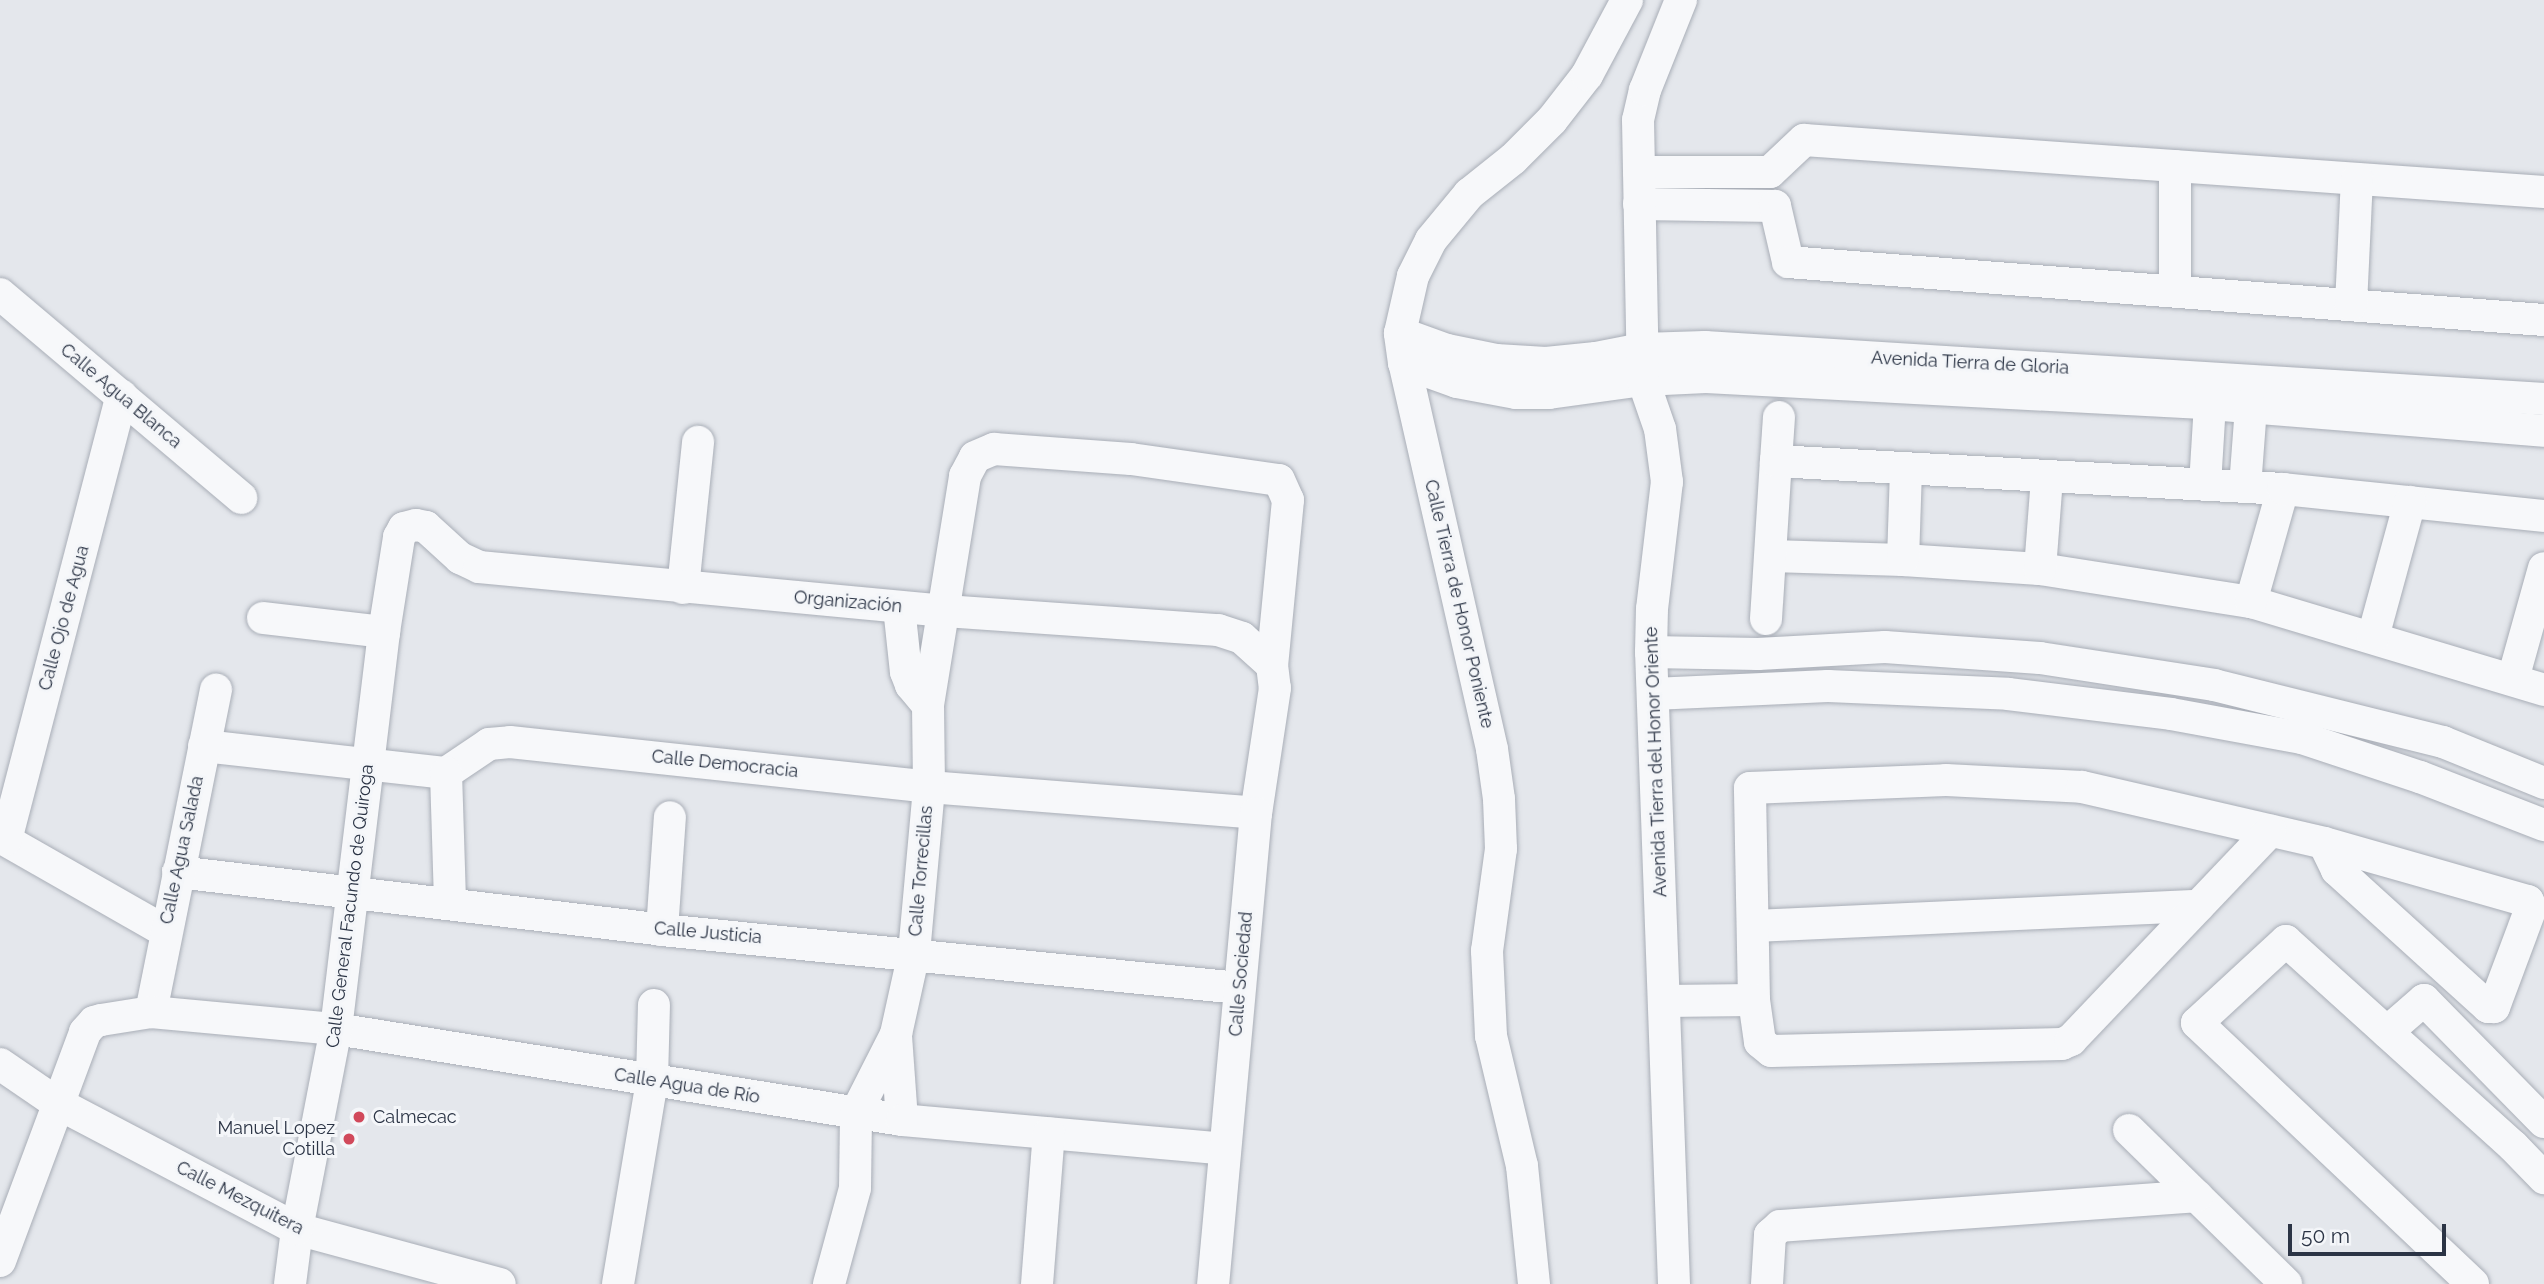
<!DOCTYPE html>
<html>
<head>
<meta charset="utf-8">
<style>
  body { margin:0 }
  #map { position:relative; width:2544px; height:1284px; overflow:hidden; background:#e4e7ec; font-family:Raleway,sans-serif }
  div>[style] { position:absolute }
  .roads { filter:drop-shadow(0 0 2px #a9aeb7) drop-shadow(0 0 2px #a9aeb7) }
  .minor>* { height:32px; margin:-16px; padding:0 16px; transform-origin:16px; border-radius:16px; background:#f7f8fa }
  .dots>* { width:19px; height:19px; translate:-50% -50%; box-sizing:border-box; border:4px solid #f4f6f9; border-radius:50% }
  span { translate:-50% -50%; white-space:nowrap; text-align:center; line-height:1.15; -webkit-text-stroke:6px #f4f6f9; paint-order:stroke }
  .street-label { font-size:18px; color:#2b3445 }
  .poi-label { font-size:18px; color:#2b3445 }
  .left { translate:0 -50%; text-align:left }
  .right { translate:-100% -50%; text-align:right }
  .scale { position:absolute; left:2288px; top:1224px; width:158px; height:32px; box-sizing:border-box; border:4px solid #2b3445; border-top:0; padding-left:9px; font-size:21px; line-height:24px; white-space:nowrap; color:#2b3445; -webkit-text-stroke:5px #f4f6f9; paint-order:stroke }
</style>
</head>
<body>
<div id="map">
  <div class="roads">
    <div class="minor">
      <div style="left:2175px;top:166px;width:125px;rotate:90deg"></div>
      <div style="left:1639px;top:172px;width:131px"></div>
      <div style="left:1770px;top:172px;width:47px;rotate:-43.3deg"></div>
      <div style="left:1804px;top:140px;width:742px;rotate:4.02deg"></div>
      <div style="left:1639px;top:204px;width:136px;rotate:0.8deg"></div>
      <div style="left:1775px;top:206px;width:57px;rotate:76.9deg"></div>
      <div style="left:1788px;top:262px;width:758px;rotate:4.39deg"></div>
      <div style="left:0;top:294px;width:316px;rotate:40.2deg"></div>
      <div style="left:2351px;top:305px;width:126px;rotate:-87.3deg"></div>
      <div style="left:1400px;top:333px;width:50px;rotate:19.9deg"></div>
      <div style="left:1447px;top:350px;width:50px;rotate:11.5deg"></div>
      <div style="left:1496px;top:360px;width:50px;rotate:3.4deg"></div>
      <div style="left:1546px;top:363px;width:50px;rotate:-5.7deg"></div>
      <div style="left:1596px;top:358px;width:47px;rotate:-11.1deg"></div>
      <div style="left:1642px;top:349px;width:63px;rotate:-1.8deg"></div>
      <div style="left:1705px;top:347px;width:841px;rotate:3.55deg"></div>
      <div style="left:1404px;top:363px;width:56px;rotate:19.7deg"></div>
      <div style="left:1457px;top:382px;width:60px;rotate:10.6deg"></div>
      <div style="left:1516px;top:393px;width:33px"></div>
      <div style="left:1549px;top:393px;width:95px;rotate:-7.9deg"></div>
      <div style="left:1643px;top:380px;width:63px;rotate:-2.7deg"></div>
      <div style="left:1706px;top:377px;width:493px;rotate:3deg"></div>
      <div style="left:2198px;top:403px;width:347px;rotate:4.6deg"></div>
      <div style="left:1776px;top:461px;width:44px;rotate:-86.1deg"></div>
      <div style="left:2205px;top:485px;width:81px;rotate:-86.5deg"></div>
      <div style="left:2245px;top:487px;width:80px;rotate:-85.7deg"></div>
      <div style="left:1771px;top:556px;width:132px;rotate:1.7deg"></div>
      <div style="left:1903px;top:560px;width:137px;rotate:3.8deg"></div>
      <div style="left:2040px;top:569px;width:214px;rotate:8.9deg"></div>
      <div style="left:2251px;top:602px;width:306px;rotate:16.7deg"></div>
      <div style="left:1903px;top:560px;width:91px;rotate:-88.1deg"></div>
      <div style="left:2040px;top:569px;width:92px;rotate:-85.6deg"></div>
      <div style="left:683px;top:588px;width:147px;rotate:-84.1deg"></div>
      <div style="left:2251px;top:602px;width:117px;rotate:-74.2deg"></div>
      <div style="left:899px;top:607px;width:65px;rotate:83.9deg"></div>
      <div style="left:906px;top:672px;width:14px;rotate:69deg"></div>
      <div style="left:911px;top:685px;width:26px;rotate:50deg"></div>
      <div style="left:263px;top:618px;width:122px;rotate:6.6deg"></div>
      <div style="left:1766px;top:619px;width:158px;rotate:-86.4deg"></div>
      <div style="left:1776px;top:461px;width:508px;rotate:3.16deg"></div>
      <div style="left:2283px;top:489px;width:262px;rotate:5.9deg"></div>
      <div style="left:2373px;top:637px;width:140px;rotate:-74.7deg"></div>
      <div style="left:1651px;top:652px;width:107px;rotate:1.1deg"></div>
      <div style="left:1758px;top:654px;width:127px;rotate:-3.2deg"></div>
      <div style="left:1885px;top:647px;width:155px;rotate:4.1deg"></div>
      <div style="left:2040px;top:658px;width:176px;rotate:8.8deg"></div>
      <div style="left:2214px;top:685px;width:236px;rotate:14deg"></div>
      <div style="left:2443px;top:742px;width:109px;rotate:22.1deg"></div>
      <div style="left:2513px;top:679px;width:115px;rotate:-74.4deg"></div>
      <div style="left:1653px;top:694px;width:175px;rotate:-2.6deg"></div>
      <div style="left:1828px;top:686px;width:180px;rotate:2.5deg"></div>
      <div style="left:2008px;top:694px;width:164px;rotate:7deg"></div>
      <div style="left:2171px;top:714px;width:133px;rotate:10.4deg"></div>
      <div style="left:2302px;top:738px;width:124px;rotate:18.3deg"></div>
      <div style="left:2420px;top:777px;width:133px;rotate:21.2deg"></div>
      <div style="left:204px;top:746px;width:244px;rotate:6.4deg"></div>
      <div style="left:446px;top:773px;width:52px;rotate:-34deg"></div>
      <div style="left:489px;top:744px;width:21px;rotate:-5deg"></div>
      <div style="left:510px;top:742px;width:421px;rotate:6.1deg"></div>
      <div style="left:929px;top:787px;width:328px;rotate:4.5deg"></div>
      <div style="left:446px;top:773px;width:130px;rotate:88.2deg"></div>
      <div style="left:0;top:837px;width:190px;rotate:29.7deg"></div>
      <div style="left:6px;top:840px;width:459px;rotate:-75.4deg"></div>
      <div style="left:178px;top:872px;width:487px;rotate:6.8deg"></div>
      <div style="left:662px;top:930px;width:580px;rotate:5.74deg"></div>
      <div style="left:1754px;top:926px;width:445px;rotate:-2.6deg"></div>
      <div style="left:662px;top:930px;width:113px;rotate:-86deg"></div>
      <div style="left:1754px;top:1000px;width:212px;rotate:-91.1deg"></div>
      <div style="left:1750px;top:788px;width:196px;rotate:-2.3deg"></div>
      <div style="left:1946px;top:780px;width:136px;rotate:2.9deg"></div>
      <div style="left:2082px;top:787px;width:248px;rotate:13deg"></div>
      <div style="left:2324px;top:843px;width:212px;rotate:15.9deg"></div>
      <div style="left:2528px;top:901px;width:8px;rotate:67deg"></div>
      <div style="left:2531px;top:908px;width:106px;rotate:110.5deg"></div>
      <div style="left:2494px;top:1007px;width:6px;rotate:180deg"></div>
      <div style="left:2488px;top:1007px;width:204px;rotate:-137.8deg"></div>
      <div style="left:2337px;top:870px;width:30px;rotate:-116deg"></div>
      <div style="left:1664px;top:1001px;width:90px;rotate:-0.6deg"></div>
      <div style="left:1754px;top:1000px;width:42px;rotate:81.9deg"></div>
      <div style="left:1760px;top:1042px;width:14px;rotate:39deg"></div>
      <div style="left:1771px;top:1051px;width:291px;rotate:-1.4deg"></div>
      <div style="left:2062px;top:1044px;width:10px;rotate:-24deg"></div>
      <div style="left:2071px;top:1040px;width:289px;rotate:-46.4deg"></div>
      <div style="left:151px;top:1012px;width:329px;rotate:-78.6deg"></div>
      <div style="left:2387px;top:1032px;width:49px;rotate:-40.9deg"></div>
      <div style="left:2424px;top:1000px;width:171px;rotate:45.5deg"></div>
      <div style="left:896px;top:1036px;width:84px;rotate:85.9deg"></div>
      <div style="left:0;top:1064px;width:69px;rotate:34.4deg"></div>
      <div style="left:57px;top:1103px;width:271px;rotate:27.7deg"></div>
      <div style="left:297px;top:1229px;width:210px;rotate:15.2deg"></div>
      <div style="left:2129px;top:1130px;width:220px;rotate:44.4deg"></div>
      <div style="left:0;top:1261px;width:244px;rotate:-69.6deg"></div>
      <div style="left:85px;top:1032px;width:13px;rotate:-48deg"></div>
      <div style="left:94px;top:1022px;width:7px;rotate:-16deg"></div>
      <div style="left:101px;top:1020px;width:51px;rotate:-9.1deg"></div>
      <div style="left:151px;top:1012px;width:186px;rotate:5.3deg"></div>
      <div style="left:336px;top:1029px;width:573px;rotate:9.13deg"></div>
      <div style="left:902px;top:1120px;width:323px;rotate:5.1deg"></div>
      <div style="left:290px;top:1284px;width:55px;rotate:-82.7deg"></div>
      <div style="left:297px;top:1229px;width:204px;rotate:-79deg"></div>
      <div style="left:336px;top:1029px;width:400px;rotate:-83.1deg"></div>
      <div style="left:384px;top:632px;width:96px;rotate:-81deg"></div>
      <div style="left:399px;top:537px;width:10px;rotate:-61deg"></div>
      <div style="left:404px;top:528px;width:12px;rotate:-14deg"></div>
      <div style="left:416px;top:525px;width:10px;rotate:11deg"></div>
      <div style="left:426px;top:527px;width:46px;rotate:42.4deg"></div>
      <div style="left:460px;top:558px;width:21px;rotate:25deg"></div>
      <div style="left:479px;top:567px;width:468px;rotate:5.4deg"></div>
      <div style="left:945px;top:611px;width:274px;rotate:4deg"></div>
      <div style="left:1218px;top:630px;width:25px;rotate:18deg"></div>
      <div style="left:1242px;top:638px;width:40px;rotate:42deg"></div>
      <div style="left:618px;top:1284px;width:207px;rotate:-80.5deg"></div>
      <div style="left:652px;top:1080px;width:75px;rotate:-88.5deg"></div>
      <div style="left:829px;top:1284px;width:99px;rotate:-74.8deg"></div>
      <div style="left:855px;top:1188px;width:75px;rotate:-89.2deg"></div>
      <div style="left:856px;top:1113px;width:89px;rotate:-63.1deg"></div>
      <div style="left:896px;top:1034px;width:83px;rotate:-77.5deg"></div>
      <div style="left:914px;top:953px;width:167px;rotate:-84.8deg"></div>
      <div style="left:929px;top:787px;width:82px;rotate:-90.7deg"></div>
      <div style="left:928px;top:705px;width:232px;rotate:-80.8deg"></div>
      <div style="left:965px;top:476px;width:21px;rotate:-62deg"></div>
      <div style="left:975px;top:457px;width:21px;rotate:-23deg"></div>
      <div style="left:994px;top:449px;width:137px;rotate:4.2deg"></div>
      <div style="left:1131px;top:459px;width:149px;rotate:8.1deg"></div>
      <div style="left:1279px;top:480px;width:22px;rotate:66deg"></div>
      <div style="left:1288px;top:500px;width:166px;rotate:95.5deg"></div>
      <div style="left:1272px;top:665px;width:23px;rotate:83deg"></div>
      <div style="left:1275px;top:688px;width:126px;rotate:98.6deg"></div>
      <div style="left:1256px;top:813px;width:473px;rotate:95.2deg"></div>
      <div style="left:1037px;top:1284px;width:151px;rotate:-85.5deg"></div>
      <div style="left:1534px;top:1284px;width:119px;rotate:-95.8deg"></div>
      <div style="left:1522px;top:1166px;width:134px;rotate:-103.4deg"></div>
      <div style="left:1491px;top:1036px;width:85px;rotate:-92.7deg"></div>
      <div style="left:1487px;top:951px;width:103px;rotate:-82.2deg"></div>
      <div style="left:1501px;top:849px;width:50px;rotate:-92.3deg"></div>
      <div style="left:1499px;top:799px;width:50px;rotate:-98deg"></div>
      <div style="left:1492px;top:749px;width:396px;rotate:-102.8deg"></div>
      <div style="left:1404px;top:363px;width:30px;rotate:-98deg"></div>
      <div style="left:1400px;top:333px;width:58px;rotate:-77.2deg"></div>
      <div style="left:1413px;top:276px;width:40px;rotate:-63.4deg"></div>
      <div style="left:1431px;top:240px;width:60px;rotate:-50.4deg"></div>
      <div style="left:1469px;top:194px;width:56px;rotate:-38.5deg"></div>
      <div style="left:1513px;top:159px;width:55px;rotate:-45deg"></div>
      <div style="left:1552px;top:120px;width:57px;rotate:-52.1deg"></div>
      <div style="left:1587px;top:75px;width:85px;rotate:-61.9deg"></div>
      <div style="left:1674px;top:1284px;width:632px;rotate:-92.08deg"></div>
      <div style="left:1651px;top:652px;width:43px;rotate:-88.7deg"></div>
      <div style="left:1652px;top:609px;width:128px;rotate:-83.3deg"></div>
      <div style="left:1667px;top:482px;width:53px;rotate:-97.5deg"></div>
      <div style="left:1660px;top:429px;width:52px;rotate:-109.1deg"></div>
      <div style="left:1643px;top:380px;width:260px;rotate:-91.1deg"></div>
      <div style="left:1638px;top:120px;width:31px;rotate:-77deg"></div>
      <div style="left:1645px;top:90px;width:97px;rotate:-68.2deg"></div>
      <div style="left:1767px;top:1284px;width:49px;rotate:-86.5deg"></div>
      <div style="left:1770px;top:1235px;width:13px;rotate:-42deg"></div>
      <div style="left:1780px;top:1226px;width:418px;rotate:-4.1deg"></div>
      <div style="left:2473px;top:1284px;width:380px;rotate:-136.6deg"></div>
      <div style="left:2197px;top:1023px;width:121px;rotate:-42.7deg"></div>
      <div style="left:2286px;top:941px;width:306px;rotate:42.1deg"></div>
      <div style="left:2513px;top:1146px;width:45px;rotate:45.9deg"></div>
    </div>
  </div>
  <div class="dots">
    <div style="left:359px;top:1117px;background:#d1495b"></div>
    <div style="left:349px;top:1139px;background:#d1495b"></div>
  </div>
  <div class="street-label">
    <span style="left:1970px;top:363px;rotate:3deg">Avenida Tierra de Gloria</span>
    <span style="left:121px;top:396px;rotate:40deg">Calle Agua Blanca</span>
    <span style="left:848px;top:602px;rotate:5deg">Organización</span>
    <span style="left:1459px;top:604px;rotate:77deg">Calle Tierra de Honor Poniente</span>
    <span style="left:64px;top:618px;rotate:-75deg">Calle Ojo de Agua</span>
    <span style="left:1656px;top:762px;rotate:-92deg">Avenida Tierra del Honor Oriente</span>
    <span style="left:725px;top:764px;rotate:6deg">Calle Democracia</span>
    <span style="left:182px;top:850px;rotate:-78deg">Calle Agua Salada</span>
    <span style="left:921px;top:871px;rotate:-85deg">Calle Torrecillas</span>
    <span style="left:350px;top:906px;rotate:-83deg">Calle General Facundo de Quiroga</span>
    <span style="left:708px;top:933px;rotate:5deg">Calle Justicia</span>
    <span style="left:1241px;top:974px;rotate:-85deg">Calle Sociedad</span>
    <span style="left:687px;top:1086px;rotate:9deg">Calle Agua de Río</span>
    <span style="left:240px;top:1198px;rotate:27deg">Calle Mezquitera</span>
  </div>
  <div class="poi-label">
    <span class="left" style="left:373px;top:1117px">Calmecac</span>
    <span class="right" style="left:335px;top:1139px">Manuel Lopez<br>Cotilla</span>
  </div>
  <div class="scale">50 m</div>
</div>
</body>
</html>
